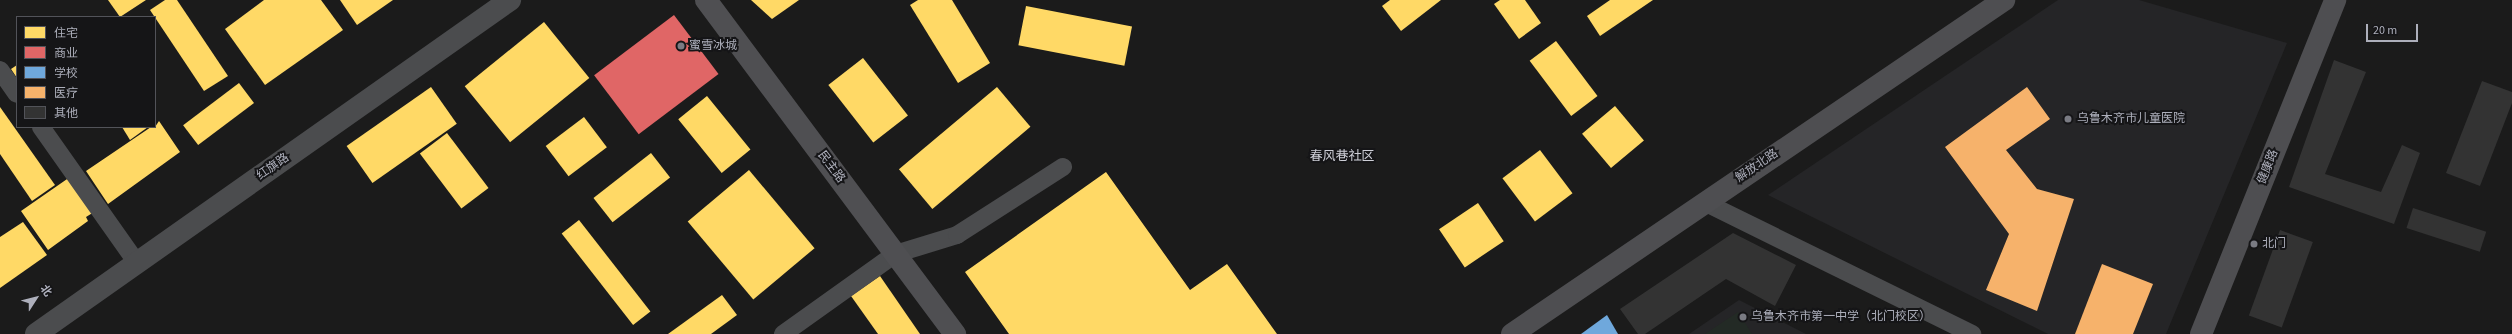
<!DOCTYPE html>
<html>
<head>
<meta charset="utf-8">
<style>
  body { margin:0 }
  #map { position:relative; width:2512px; height:334px; overflow:hidden; background:#1b1b1b; font-family:"Source Sans 3","Noto Sans SC",sans-serif }
  div>[style] { position:absolute }
  .built>* { inset:0; background:#252527 }
  .green>* { inset:0; background:#232a25 }
  .homes>* { inset:0; background:#ffd966; transform-origin:0 0 }
  .shops>* { inset:0; background:#e06666; transform-origin:0 0 }
  .schools>* { inset:0; background:#6fa8dc }
  .health>* { inset:0; background:#f6b26b }
  .building>* { inset:0; background:#333; transform-origin:0 0 }
  .minor>* { height:18px; margin:-9px; padding:0 9px; transform-origin:9px; border-radius:9px; background:#4b4c4e }
  .tertiary>* { height:22px; margin:-11px; padding:0 11px; transform-origin:11px; border-radius:11px; background:#4b4c4e }
  .secondary>* { height:22px; margin:-11px; padding:0 11px; transform-origin:11px; border-radius:11px; background:#4f4f52 }
  .primary>* { height:22px; margin:-11px; padding:0 11px; transform-origin:11px; border-radius:11px; background:#4e4e51 }
  .dots>* { width:11px; height:11px; translate:-50% -50%; box-sizing:border-box; border:2px solid #151517; border-radius:50% }
  span { translate:-50% -50%; white-space:nowrap; text-align:center; line-height:1.15; -webkit-text-stroke:4px #151517; paint-order:stroke }
  .poi-label { font-size:12px; color:#adafbb }
  .left { translate:0 -50%; text-align:left }
  .street-label { font-size:12px; color:#adafbb }
  .neighbourhood-label { font-size:13px; color:#cecfd7 }
  .legend { position:absolute; left:16px; top:16px; width:140px; height:112px; box-sizing:border-box; background:#151517; border:1px solid #525359; margin:0; padding:5px 7px; list-style:none; font-size:12px; color:#adafbb }
  .legend li { display:flex; align-items:center; gap:8px; height:20px }
  .legend b { width:20px; border:1px solid #525359 }
  .north { position:absolute; left:16px; top:278px; width:40px; height:40px; -webkit-text-stroke:3px #151517; paint-order:stroke; rotate:54deg; font-size:11px; font-weight:700; line-height:16px; text-align:center; color:#adafbb }
  .north::after { content:''; display:block; margin:auto; width:14px; height:18px; background:#adafbb; clip-path:polygon(50% 0,100% 100%,50% 72%,0 100%) }
  .scale { position:absolute; left:2366px; top:24px; width:52px; height:18px; box-sizing:border-box; border:2px solid #adafbb; border-top:0; padding-left:5px; font-size:12px; line-height:14px; white-space:nowrap; color:#adafbb; -webkit-text-stroke:3px #151517; paint-order:stroke }
</style>
</head>
<body>
<div id="map">
  <div class="built">
    <div style="clip-path:polygon(2058px 0,2139px 0,2287px 43px,2166px 334px,2048px 334px,1768px 195px)"></div>
    <div style="clip-path:polygon(1739px 300px,1806px 334px,1689px 334px)"></div>
  </div>
  <div class="green">
    <div style="clip-path:polygon(1738px 312px,1752px 334px,1705px 334px)"></div>
  </div>
  <div class="homes">
    <div style="clip-path:polygon(108px 0,146px 0,120px 17px)"></div>
    <div style="clip-path:polygon(165px 0,177px 0,228px 76px,204px 91px,150px 10px)"></div>
    <div style="clip-path:polygon(264px 0,321px 0,343px 30px,265px 85px,225px 29px)"></div>
    <div style="clip-path:polygon(340px 0,393px 0,357px 25px)"></div>
    <div style="clip-path:polygon(751px 0,799px 0,772px 19px)"></div>
    <div style="clip-path:polygon(918px 0,952px 0,990px 63px,958px 83px,910px 5px)"></div>
    <div style="clip-path:polygon(1390px 0,1441px 0,1401px 31px,1382px 6px)"></div>
    <div style="clip-path:polygon(1500px 0,1525px 0,1541px 23px,1519px 39px,1494px 4px)"></div>
    <div style="clip-path:polygon(1610px 0,1653px 0,1600px 36px,1587px 16px)"></div>
    <div style="left:1026px;top:6px;width:108px;height:40px;rotate:11deg"></div>
    <div style="left:544px;top:22px;width:72px;height:102px;rotate:51deg"></div>
    <div style="left:1556px;top:41px;width:69px;height:33px;rotate:53deg"></div>
    <div style="left:863px;top:58px;width:73px;height:44px;rotate:52deg"></div>
    <div style="clip-path:polygon(17px 65px,17px 78px,11px 69px)"></div>
    <div style="left:239px;top:83px;width:25px;height:70px;rotate:53deg"></div>
    <div style="left:431px;top:87px;width:45px;height:103px;rotate:55deg"></div>
    <div style="left:997px;top:87px;width:52px;height:128px;rotate:50deg"></div>
    <div style="left:707px;top:96px;width:69px;height:37px;rotate:51deg"></div>
    <div style="left:1615px;top:106px;width:45px;height:43px;rotate:50deg"></div>
    <div style="clip-path:polygon(0 107px,55px 185px,32px 201px,0 154px)"></div>
    <div style="left:584px;top:117px;width:38px;height:48px;rotate:53deg"></div>
    <div style="clip-path:polygon(159px 121px,180px 152px,108px 204px,86px 171px,151px 127px,155px 127px)"></div>
    <div style="clip-path:polygon(122px 127px,148px 127px,130px 140px)"></div>
    <div style="left:447px;top:133px;width:69px;height:34px;rotate:53deg"></div>
    <div style="left:1540px;top:150px;width:54px;height:47px;rotate:53deg"></div>
    <div style="left:651px;top:153px;width:31px;height:73px;rotate:52deg"></div>
    <div style="left:749px;top:170px;width:102px;height:80px;rotate:50deg"></div>
    <div style="clip-path:polygon(1106px 172px,1190px 290px,1227px 264px,1277px 334px,1009px 334px,965px 272px)"></div>
    <div style="clip-path:polygon(70px 177px,94px 212px,86px 217px,88px 221px,48px 250px,21px 211px)"></div>
    <div style="left:1478px;top:203px;width:46px;height:47px;rotate:56deg"></div>
    <div style="left:579px;top:220px;width:116px;height:22px;rotate:52deg"></div>
    <div style="clip-path:polygon(23px 222px,47px 255px,0 288px,0 237px)"></div>
    <div style="clip-path:polygon(880px 276px,920px 334px,878px 334px,851px 296px)"></div>
    <div style="clip-path:polygon(722px 295px,737px 315px,711px 334px,668px 334px)"></div>
  </div>
  <div class="shops">
    <div style="left:674px;top:15px;width:74px;height:100px;rotate:53deg"></div>
  </div>
  <div class="schools">
    <div style="clip-path:polygon(1607px 315px,1618px 334px,1581px 334px)"></div>
  </div>
  <div class="health">
    <div style="clip-path:polygon(2027px 87px,2050px 119px,2006px 150px,2037px 189px,2074px 199px,2037px 311px,1986px 290px,2009px 234px,1945px 147px)"></div>
    <div style="clip-path:polygon(2102px 264px,2153px 284px,2133px 334px,2075px 334px)"></div>
  </div>
  <div class="building">
    <div style="clip-path:polygon(2334px 60px,2366px 72px,2325px 174px,2381px 192px,2402px 145px,2420px 153px,2394px 224px,2289px 187px)"></div>
    <div style="clip-path:polygon(2482px 81px,2512px 92px,2512px 103px,2480px 186px,2446px 173px)"></div>
    <div style="left:2413px;top:208px;width:77px;height:21px;rotate:18deg"></div>
    <div style="left:2280px;top:230px;width:35px;height:91px;rotate:20deg"></div>
    <div style="clip-path:polygon(1733px 233px,1796px 265px,1775px 306px,1726px 279px,1645px 334px,1638px 334px,1620px 309px)"></div>
  </div>
  <div class="minor">
    <div style="left:0;top:70px;width:29px;rotate:55deg"></div>
    <div style="left:41px;top:127px;width:166px;rotate:54.8deg"></div>
    <div style="left:1704px;top:202px;width:299px;rotate:26.2deg"></div>
    <div style="left:783px;top:334px;width:138px;rotate:-35.5deg"></div>
    <div style="left:895px;top:254px;width:65px;rotate:-17deg"></div>
    <div style="left:957px;top:235px;width:126px;rotate:-32.7deg"></div>
  </div>
  <div class="tertiary">
    <div style="left:36px;top:334px;width:580px;rotate:-35.17deg"></div>
  </div>
  <div class="secondary">
    <div style="left:706px;top:0;width:417px;rotate:53.3deg"></div>
  </div>
  <div class="primary">
    <div style="left:1512px;top:334px;width:595px;rotate:-34.17deg"></div>
    <div style="left:2201px;top:334px;width:360px;rotate:-68.1deg"></div>
  </div>
  <div class="dots">
    <div style="left:681px;top:46px;background:#7a7b83"></div>
    <div style="left:2068px;top:119px;background:#7a7b83"></div>
    <div style="left:2254px;top:244px;background:#7a7b83"></div>
    <div style="left:1743px;top:317px;background:#7a7b83"></div>
  </div>
  <div class="poi-label">
    <span class="left" style="left:689px;top:46px">蜜雪冰城</span>
    <span class="left" style="left:2077px;top:119px">乌鲁木齐市儿童医院</span>
    <span class="left" style="left:2262px;top:244px">北门</span>
    <span class="left" style="left:1751px;top:317px">乌鲁木齐市第一中学（北门校区）</span>
  </div>
  <div class="street-label">
    <span style="left:1757px;top:166px;rotate:-34deg">解放北路</span>
    <span style="left:273px;top:167px;rotate:-35deg">红旗路</span>
    <span style="left:831px;top:167px;rotate:53deg">民主路</span>
    <span style="left:2268px;top:167px;rotate:-68deg">健康路</span>
  </div>
  <div class="neighbourhood-label">
    <span style="left:1342px;top:156px">春风巷社区</span>
  </div>
  <ul class="legend">
  <li><b style="height:11px;background:#ffd966"></b>住宅</li>
  <li><b style="height:11px;background:#e06666"></b>商业</li>
  <li><b style="height:11px;background:#6fa8dc"></b>学校</li>
  <li><b style="height:11px;background:#f6b26b"></b>医疗</li>
  <li><b style="height:11px;background:#333"></b>其他</li>
  </ul>
  <div class="north">北</div>
  <div class="scale">20 m</div>
</div>
</body>
</html>
